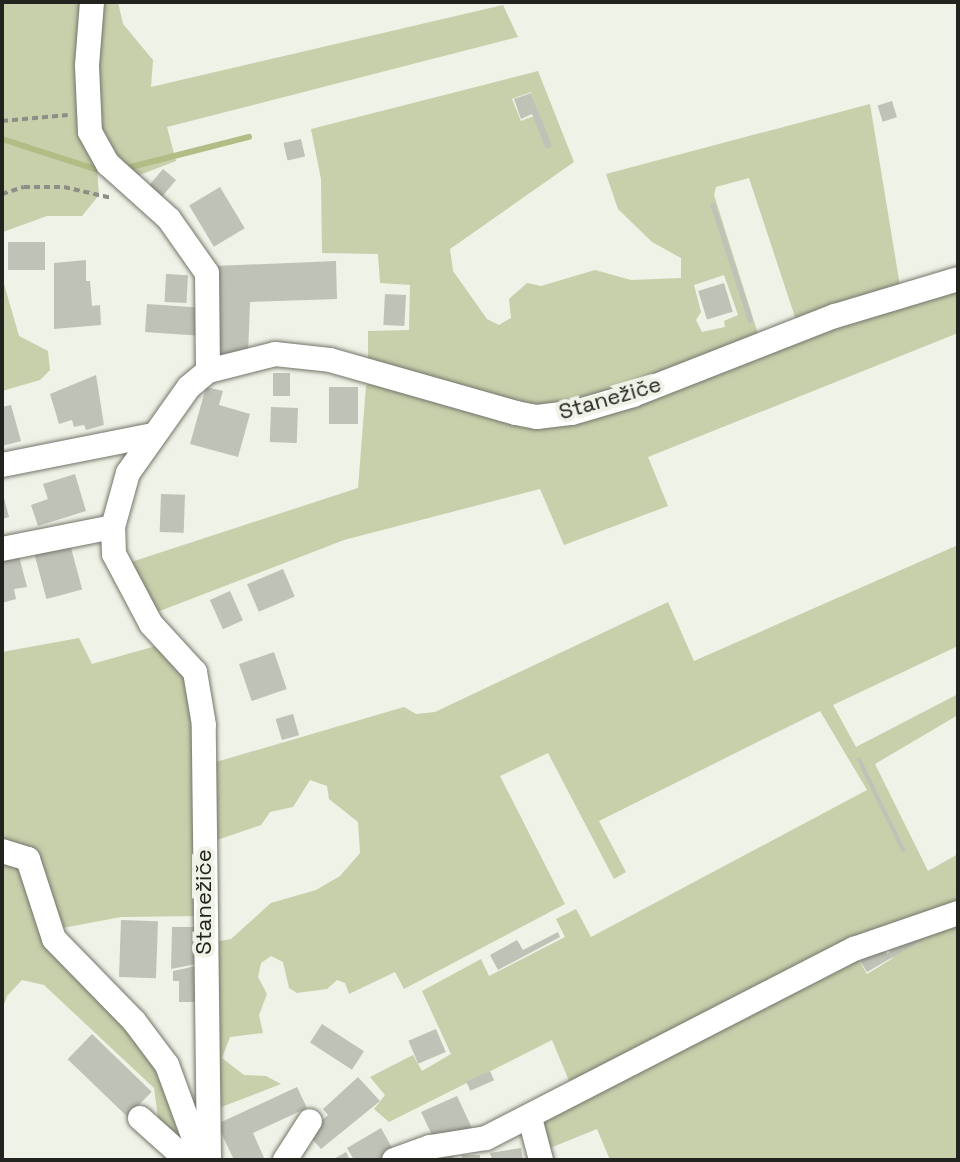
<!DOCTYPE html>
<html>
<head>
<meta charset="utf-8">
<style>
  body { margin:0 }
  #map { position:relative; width:960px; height:1162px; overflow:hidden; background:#eff2e6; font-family:"Space Grotesk",sans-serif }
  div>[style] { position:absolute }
  .green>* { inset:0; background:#c7cfab }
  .stream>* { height:6px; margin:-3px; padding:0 3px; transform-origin:3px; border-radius:3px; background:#b1bd85 }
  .building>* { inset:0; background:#bfc2b7; transform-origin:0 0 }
  .path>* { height:4px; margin-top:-2px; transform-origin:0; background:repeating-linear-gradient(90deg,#8d8f86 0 6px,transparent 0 10px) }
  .roads { filter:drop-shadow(0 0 2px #72756a) drop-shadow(0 0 2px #72756a) }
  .minor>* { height:24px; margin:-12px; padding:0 12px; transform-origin:12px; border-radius:12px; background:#fff }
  span { translate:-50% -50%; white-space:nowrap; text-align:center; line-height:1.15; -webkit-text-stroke:8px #eff2e6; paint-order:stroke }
  .street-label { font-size:22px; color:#22231f }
  .frame { position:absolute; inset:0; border:4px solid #22231f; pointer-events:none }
</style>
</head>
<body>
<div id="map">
  <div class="green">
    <div style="clip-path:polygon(2px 2px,84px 2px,99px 195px,82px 216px,47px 216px,3px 232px,2px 254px)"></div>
    <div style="clip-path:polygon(98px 2px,118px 2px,123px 24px,153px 60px,151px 87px,503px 5px,518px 37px,167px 127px,176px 161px,129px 179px,103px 147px,93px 92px)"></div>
    <div style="clip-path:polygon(evenodd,538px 71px,574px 162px,450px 249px,453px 271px,487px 319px,499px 325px,511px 318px,509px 299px,527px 283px,541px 286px,595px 270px,631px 280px,681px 278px,681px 258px,652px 242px,618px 209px,606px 174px,870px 104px,901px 292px,798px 326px,749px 178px,716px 187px,714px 195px,760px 340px,620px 395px,536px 412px,368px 363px,368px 331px,409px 330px,410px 285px,380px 283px,378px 254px,322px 253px,321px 179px,311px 129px,538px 71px,531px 92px,539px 114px,521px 121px,512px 99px,531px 92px,538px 71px,724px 275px,738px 315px,724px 321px,725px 327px,702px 332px,696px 320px,701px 312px,694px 285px,724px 275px)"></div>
    <div style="clip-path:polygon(2px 277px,19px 336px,48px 351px,50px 370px,40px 380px,2px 391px)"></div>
    <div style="clip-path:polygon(958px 285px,958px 333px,648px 457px,668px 506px,564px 545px,540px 489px,344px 540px,152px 614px,122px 565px,358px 488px,366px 386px,373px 380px,531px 421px)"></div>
    <div style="clip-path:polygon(958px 545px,958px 646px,833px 705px,856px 747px,958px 694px,958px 715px,875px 764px,928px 871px,958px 854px,958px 908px,572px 1088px,552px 1040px,389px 1122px,374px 1109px,385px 1095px,370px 1077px,413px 1055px,422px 1071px,451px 1054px,422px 991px,481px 959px,489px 976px,565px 937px,556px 919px,576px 909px,591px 937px,867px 790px,820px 711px,599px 821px,626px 872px,614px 879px,548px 753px,500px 776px,565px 904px,404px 989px,395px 972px,349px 994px,345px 983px,337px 980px,327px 989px,297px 993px,289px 988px,283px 962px,271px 956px,261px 963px,258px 977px,267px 994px,259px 1015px,263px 1033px,230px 1037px,222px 1058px,244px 1075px,266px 1076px,281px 1084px,211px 1111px,210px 943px,231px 939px,271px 903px,316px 890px,340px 876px,360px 853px,358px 822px,329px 799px,327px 786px,310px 780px,293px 807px,270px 812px,261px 825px,211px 842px,216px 762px,404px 707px,416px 714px,435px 712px,668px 602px,694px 661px)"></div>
    <div style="clip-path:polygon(79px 638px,92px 664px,163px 644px,187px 678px,193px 696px,197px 916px,121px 917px,52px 930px,47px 892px,2px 842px,2px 652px)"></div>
    <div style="clip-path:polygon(2px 856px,20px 862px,43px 935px,158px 1061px,178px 1132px,160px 1132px,154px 1088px,44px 985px,22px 980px,7px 996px,2px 1011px)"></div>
    <div style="clip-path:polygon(958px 917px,958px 1160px,610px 1160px,597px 1129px,545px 1150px,538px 1120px,856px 955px,867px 974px,893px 958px,884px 942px)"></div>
  </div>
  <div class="stream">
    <div style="left:2px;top:139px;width:107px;rotate:17.9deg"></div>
    <div style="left:123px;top:169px;width:130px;rotate:-14.3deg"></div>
  </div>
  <div class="building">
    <div style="clip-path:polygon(531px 93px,552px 146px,546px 149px,532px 114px,521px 119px,514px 99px)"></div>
    <div style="left:892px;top:101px;width:17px;height:15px;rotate:73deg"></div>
    <div style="left:301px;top:139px;width:18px;height:18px;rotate:77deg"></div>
    <div style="left:163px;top:169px;width:17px;height:23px;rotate:40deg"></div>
    <div style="left:220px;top:187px;width:48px;height:36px;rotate:59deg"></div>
    <div style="left:715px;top:203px;width:125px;height:5px;rotate:72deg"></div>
    <div style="left:8px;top:242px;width:37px;height:28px"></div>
    <div style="clip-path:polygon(86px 260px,86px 281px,90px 281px,92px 306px,100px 305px,101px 325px,54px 329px,54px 263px)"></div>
    <div style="clip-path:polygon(336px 261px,337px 299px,250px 302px,248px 356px,213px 354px,215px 266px)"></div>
    <div style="left:166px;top:274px;width:22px;height:28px;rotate:3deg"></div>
    <div style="left:724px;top:283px;width:30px;height:27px;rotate:73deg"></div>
    <div style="left:385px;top:294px;width:21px;height:31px;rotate:3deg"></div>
    <div style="left:147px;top:304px;width:55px;height:28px;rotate:4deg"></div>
    <div style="left:273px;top:373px;width:17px;height:23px"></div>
    <div style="clip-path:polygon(96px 375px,104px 425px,86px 430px,84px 425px,74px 427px,72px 420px,59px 424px,50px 394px)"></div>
    <div style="clip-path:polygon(206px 387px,223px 391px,219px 405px,250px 414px,238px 457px,190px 444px)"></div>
    <div style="left:329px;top:387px;width:29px;height:37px"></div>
    <div style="clip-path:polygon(11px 405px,21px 441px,2px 446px,2px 407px)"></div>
    <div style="left:271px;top:407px;width:27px;height:35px;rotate:2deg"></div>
    <div style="clip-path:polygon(75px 474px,86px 511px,38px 526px,31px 505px,48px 499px,43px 484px)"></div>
    <div style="clip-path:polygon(2px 490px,9px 517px,2px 519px)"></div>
    <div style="left:161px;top:494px;width:24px;height:38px;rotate:2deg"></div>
    <div style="left:70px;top:544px;width:47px;height:37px;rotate:75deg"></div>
    <div style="clip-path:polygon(19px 556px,27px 587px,14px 589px,16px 599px,2px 603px,2px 560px)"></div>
    <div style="left:283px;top:569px;width:30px;height:39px;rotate:67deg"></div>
    <div style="left:230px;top:591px;width:32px;height:22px;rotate:66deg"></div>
    <div style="left:274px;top:652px;width:39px;height:37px;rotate:71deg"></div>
    <div style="left:293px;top:714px;width:22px;height:18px;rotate:74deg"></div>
    <div style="left:860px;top:757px;width:104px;height:4px;rotate:64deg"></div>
    <div style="left:121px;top:920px;width:37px;height:57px;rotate:2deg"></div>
    <div style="clip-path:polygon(172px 927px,196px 927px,196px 964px,171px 969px)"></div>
    <div style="clip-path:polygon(933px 927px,936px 932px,867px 972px,860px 961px,883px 948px,887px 954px)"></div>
    <div style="clip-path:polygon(558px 932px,560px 937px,498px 970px,490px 955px,517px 940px,523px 950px)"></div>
    <div style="clip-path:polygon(196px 966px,195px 1002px,179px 1002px,179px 981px,173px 981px,173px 971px)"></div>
    <div style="left:322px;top:1024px;width:50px;height:22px;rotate:33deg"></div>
    <div style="left:436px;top:1029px;width:25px;height:30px;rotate:67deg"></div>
    <div style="left:92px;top:1034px;width:83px;height:35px;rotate:44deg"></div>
    <div style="left:490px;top:1071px;width:10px;height:26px;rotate:66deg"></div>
    <div style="clip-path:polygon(358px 1077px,380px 1101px,321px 1149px,307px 1133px,328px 1115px,323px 1109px)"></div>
    <div style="clip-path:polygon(297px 1087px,307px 1108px,253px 1133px,265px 1160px,234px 1160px,217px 1124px)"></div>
    <div style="clip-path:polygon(457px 1096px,472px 1128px,433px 1137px,421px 1112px)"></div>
    <div style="clip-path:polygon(381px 1128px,395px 1153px,383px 1160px,354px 1160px,347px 1148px)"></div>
    <div style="clip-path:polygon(521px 1148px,523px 1160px,492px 1160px,490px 1153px)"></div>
    <div style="clip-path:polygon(346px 1152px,350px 1160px,332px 1160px)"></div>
    <div style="clip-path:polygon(453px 1152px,454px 1160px,429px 1160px)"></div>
    <div style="left:462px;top:1155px;width:18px;height:5px"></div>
  </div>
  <div class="path">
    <div style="left:2px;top:121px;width:66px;rotate:-5.2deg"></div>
    <div style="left:2px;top:194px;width:23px;rotate:-18deg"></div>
    <div style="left:24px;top:187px;width:40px"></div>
    <div style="left:64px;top:187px;width:49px;rotate:12.9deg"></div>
  </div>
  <div class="roads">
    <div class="minor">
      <div style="left:92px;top:2px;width:64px;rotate:94.5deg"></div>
      <div style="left:87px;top:66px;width:66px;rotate:87.4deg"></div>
      <div style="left:90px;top:132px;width:37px;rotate:61deg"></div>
      <div style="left:108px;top:164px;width:82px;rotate:42deg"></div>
      <div style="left:169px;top:219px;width:66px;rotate:54.9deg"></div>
      <div style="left:207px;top:273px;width:98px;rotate:89.4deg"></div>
      <div style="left:2px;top:465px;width:150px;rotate:-11.2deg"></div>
      <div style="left:2px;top:549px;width:113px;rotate:-11.2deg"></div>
      <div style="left:2px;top:851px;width:27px;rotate:17deg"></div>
      <div style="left:28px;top:859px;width:84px;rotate:72deg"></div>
      <div style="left:54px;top:939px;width:115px;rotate:45.7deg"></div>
      <div style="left:134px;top:1021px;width:55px;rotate:53.1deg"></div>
      <div style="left:167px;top:1065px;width:101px;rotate:69.8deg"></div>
      <div style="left:140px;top:1118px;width:63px;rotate:41.8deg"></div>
      <div style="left:530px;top:1118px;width:43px;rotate:75.3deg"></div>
      <div style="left:209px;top:1160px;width:435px;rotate:-90.7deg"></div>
      <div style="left:204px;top:725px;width:54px;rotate:-99.6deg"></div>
      <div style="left:195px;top:672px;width:65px;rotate:-132.5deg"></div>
      <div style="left:151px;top:624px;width:79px;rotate:-117.9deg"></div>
      <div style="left:114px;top:554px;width:27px;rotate:-92deg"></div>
      <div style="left:113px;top:527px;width:56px;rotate:-74.5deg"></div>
      <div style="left:128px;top:473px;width:105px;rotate:-54.7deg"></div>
      <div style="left:189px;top:387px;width:25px;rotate:-40deg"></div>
      <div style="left:208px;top:371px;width:69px;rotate:-14.2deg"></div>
      <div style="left:275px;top:354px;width:55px;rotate:6.2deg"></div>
      <div style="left:330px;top:360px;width:193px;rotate:15.9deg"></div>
      <div style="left:516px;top:413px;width:21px;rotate:11deg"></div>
      <div style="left:537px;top:417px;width:35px;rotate:-7deg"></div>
      <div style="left:572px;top:413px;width:64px;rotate:-16.4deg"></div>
      <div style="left:633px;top:395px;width:217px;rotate:-21.4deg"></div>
      <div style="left:835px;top:316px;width:128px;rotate:-16.7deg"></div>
      <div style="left:285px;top:1160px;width:46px;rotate:-57.3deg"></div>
      <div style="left:394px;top:1160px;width:38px;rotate:-20deg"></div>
      <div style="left:430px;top:1147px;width:57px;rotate:-9.1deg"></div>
      <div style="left:486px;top:1138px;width:414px;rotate:-27.2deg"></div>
      <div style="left:854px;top:949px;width:110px;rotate:-19.1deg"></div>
    </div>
  </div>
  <div class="street-label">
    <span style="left:610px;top:398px;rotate:-16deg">Stanežiče</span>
    <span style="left:204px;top:902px;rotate:-90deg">Stanežiče</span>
  </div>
  <div class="frame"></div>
</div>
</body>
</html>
